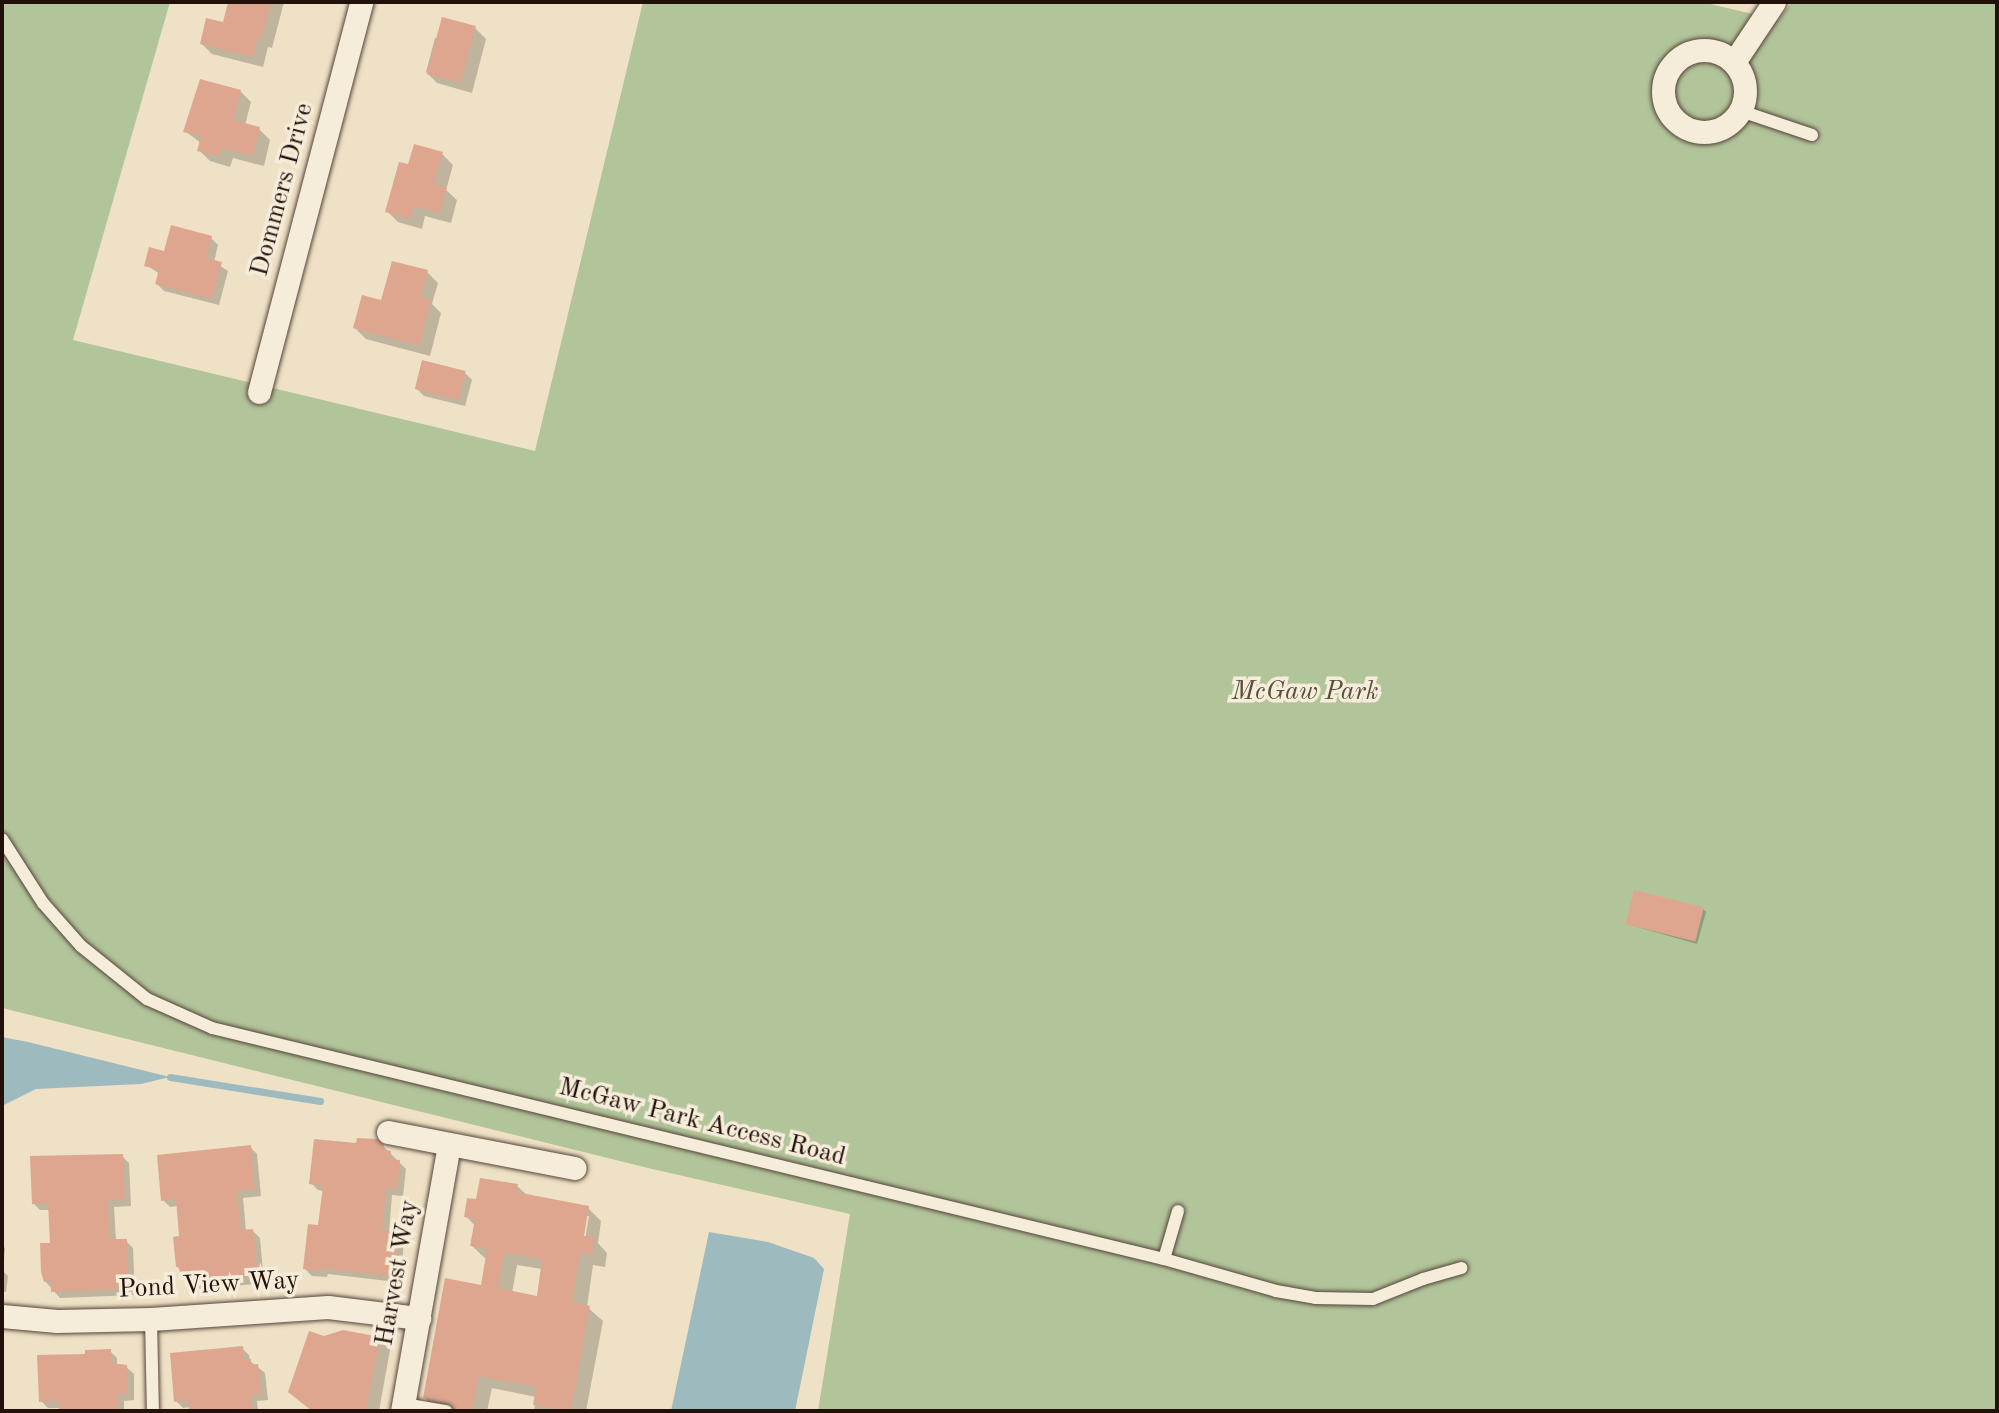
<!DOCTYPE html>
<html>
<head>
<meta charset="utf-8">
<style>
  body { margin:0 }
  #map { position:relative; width:1999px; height:1413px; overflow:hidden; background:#efe1c5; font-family:"Old Standard TT",serif }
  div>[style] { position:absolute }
  .green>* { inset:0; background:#b2c49a }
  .water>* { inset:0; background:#9dbbbe }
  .shadow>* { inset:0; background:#0003 }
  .stream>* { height:7px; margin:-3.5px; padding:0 3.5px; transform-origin:3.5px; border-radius:3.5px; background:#9dbbbe }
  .building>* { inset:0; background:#dea68f; transform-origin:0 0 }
  .roads { filter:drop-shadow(0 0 2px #55453a) drop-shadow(0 0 2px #55453a) }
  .lane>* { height:12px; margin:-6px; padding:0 6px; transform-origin:6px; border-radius:6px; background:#f5ecd9 }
  .street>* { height:23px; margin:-11.5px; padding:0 11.5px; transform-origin:11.5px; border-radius:11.5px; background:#f5ecd9 }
  .street>.ring { margin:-11.5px; padding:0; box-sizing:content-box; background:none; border:23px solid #f5ecd9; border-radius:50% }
  span { translate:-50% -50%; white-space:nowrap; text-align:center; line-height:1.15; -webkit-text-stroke:7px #f5ecd9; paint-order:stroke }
  .street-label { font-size:26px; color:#22110b }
  .park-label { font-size:26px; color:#54503d; font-style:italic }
  .frame { position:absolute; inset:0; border:4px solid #22110b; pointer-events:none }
</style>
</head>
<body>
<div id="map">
  <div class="green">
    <div style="clip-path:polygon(2px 2px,170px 2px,73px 340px,535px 451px,643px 2px,1702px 2px,1778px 20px,1792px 2px,1997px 2px,1997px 1411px,818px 1411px,850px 1214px,648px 1168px,2px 1008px)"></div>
  </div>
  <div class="water">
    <div style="clip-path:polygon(2px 1037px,28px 1042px,170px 1077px,141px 1084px,36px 1089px,2px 1106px)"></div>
    <div style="clip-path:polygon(709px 1232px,768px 1242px,814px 1258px,824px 1269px,795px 1411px,671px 1411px)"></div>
  </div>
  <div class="shadow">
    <div style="clip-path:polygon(230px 2px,284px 2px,272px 48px,268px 47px,263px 67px,212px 54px,201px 43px,225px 24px)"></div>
    <div style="clip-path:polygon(475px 28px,486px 39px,472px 93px,437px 83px,426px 72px,435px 38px)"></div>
    <div style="clip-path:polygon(240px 91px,251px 102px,245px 125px,259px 129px,270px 140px,264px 166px,233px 158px,230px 167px,210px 161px,199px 150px,201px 143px,185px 131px)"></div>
    <div style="clip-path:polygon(442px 154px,453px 165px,446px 190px,457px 200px,451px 223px,425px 216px,422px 229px,398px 222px,387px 211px,410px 167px)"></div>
    <div style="clip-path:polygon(211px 238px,218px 245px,214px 262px,228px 271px,219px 305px,164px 291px,157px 284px,160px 274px,146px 265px,165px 254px)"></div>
    <div style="clip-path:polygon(427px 272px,438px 283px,432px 304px,441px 313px,430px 356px,366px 339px,355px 328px,383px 302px)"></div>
    <div style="clip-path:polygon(465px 373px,472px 380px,465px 406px,424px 396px,417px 389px)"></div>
    <div style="clip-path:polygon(1703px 909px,1706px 912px,1697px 944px,1627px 924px)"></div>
    <div style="clip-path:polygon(383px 1146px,406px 1169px,403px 1196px,392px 1195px,389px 1232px,397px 1233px,404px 1240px,402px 1264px,406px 1269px,405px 1283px,328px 1274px,327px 1277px,312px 1276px,305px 1269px,320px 1227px,324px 1191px,318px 1190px,311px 1183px)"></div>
    <div style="clip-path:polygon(250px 1147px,257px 1154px,261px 1196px,243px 1198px,246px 1231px,253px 1231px,260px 1238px,264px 1283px,196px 1290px,177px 1266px,181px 1237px,178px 1206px,170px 1207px,163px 1200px)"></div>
    <div style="clip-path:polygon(122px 1156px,129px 1163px,131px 1206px,114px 1207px,116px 1241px,126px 1241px,133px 1248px,135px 1295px,60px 1298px,45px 1281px,52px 1245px,50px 1210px,40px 1210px,33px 1203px)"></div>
    <div style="clip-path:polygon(evenodd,517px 1186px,528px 1196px,588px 1208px,601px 1221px,598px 1243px,607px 1253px,605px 1267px,593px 1265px,587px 1307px,603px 1321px,586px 1411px,534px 1411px,536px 1397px,492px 1388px,487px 1411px,438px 1411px,425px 1398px,483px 1287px,486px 1259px,472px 1246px,475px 1226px,466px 1216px,478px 1201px,517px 1186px,585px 1216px,589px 1216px,584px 1245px,581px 1244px,585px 1216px,517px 1186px,517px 1265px,542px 1269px,539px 1298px,512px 1293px,517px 1265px)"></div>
    <div style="clip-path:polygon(2px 1245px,5px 1248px,3px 1271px,8px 1276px,6px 1292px,2px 1291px)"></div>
    <div style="clip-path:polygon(324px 1337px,379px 1339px,390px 1350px,379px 1411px,312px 1411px,290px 1392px)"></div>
    <div style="clip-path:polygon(242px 1348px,249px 1355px,250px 1361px,265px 1373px,268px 1400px,257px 1401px,258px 1411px,191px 1411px,191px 1407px,183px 1408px,176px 1401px)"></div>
    <div style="clip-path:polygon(110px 1351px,117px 1358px,117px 1365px,126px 1367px,134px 1374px,134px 1400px,124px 1401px,124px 1411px,61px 1411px,60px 1408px,48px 1408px,41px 1401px,87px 1355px)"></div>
  </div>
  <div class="stream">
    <div style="left:170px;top:1077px;width:152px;rotate:9.1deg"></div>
  </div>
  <div class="building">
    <div style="clip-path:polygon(228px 2px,271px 2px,262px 38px,258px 37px,253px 57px,200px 44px,206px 18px,223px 22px)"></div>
    <div style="left:442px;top:17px;width:35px;height:59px;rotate:15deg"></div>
    <div style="clip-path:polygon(200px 79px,241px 90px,233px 120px,260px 127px,253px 156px,222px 148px,219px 157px,197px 151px,201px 136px,183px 132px)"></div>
    <div style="clip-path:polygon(414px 144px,443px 152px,434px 184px,447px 188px,440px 213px,414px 206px,411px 219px,385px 212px,399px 162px,408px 164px)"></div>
    <div style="clip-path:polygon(171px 225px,212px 236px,206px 258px,222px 262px,212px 299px,155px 284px,159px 270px,144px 266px,149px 247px,164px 251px)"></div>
    <div style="clip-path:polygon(392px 261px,428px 270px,421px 297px,431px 300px,419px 346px,353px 328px,362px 295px,381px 300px)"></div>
    <div style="left:422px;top:360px;width:45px;height:30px;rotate:14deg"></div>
    <div style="left:1634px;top:890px;width:72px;height:35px;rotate:14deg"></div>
    <div style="clip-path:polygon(357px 1138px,377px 1139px,384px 1145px,383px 1150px,391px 1151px,390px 1159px,400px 1160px,397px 1189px,386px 1188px,382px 1230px,398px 1232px,395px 1259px,400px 1260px,398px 1277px,321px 1268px,321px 1271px,303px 1269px,308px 1224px,318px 1225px,323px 1186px,309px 1184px,314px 1139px,356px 1143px)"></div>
    <div style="clip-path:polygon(251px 1145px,255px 1189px,237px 1191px,241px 1230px,253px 1229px,258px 1276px,188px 1283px,187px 1274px,180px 1274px,179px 1267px,176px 1267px,173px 1237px,179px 1236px,176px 1199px,161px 1201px,157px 1155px)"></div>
    <div style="clip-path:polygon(123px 1154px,125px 1199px,108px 1200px,110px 1239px,127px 1239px,129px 1288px,51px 1292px,51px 1281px,44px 1282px,41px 1272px,40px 1243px,50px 1243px,48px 1203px,32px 1204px,30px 1156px)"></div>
    <div style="clip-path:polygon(evenodd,480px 1178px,518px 1184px,516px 1192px,589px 1206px,584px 1236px,595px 1237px,592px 1255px,580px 1253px,572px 1302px,590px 1306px,571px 1411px,533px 1405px,536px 1387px,479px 1376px,472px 1411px,455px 1411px,448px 1403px,423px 1398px,445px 1278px,481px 1285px,487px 1249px,470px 1246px,475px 1219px,464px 1217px,467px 1198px,476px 1199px,480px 1178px,504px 1253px,542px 1259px,537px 1296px,498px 1288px,504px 1253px)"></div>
    <div style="clip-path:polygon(343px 1330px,380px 1337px,366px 1411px,312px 1411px,288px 1392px,309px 1331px,324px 1336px)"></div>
    <div style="clip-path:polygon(243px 1346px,244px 1360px,251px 1359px,251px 1365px,258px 1364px,262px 1394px,251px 1395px,253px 1411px,189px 1411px,188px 1400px,174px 1402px,170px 1353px)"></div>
    <div style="clip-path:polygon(111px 1349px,111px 1363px,127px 1365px,128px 1394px,118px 1394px,118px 1411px,59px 1411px,59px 1401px,39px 1402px,37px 1355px,85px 1354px,85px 1350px)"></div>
  </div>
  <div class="roads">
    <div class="lane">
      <div style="left:1741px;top:111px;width:75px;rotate:18.7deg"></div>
      <div style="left:2px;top:839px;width:76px;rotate:57.4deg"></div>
      <div style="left:43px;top:903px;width:57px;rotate:48.5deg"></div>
      <div style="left:81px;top:946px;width:85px;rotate:38.8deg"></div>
      <div style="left:147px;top:999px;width:71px;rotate:24deg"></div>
      <div style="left:212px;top:1028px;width:980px;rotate:13.64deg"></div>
      <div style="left:1164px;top:1259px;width:116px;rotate:15.9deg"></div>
      <div style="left:1276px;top:1291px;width:40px;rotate:10deg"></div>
      <div style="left:1315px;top:1298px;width:58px;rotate:1deg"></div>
      <div style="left:1373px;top:1299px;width:54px;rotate:-21.8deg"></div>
      <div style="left:1423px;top:1279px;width:40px;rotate:-16deg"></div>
      <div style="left:1164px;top:1259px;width:50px;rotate:-73.7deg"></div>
      <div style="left:151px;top:1319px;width:92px;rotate:88.8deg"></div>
      <div style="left:404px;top:1404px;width:43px;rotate:9.5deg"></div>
    </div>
    <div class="street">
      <div class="ring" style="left:1663px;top:50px;width:59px;height:59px"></div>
      <div style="left:1734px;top:62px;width:72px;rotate:-56.3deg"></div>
      <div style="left:259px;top:392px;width:403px;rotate:-75.3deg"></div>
      <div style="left:388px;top:1132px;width:190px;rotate:10.9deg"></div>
      <div style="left:2px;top:1316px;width:55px;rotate:5.2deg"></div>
      <div style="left:57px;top:1321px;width:94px;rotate:-1.2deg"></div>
      <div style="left:151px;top:1319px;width:177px;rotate:-3.9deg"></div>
      <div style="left:328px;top:1307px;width:92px;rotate:6.9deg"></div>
      <div style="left:402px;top:1411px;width:270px;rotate:-80deg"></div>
    </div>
  </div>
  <div class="street-label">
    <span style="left:283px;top:190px;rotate:-75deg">Dommers Drive</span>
    <span style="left:702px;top:1123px;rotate:14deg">McGaw Park Access Road</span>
    <span style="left:398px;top:1273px;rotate:-80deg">Harvest Way</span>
    <span style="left:209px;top:1286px;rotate:-3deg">Pond View Way</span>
  </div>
  <div class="park-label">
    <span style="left:1305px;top:693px">McGaw Park</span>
  </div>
  <div class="frame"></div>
</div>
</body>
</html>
